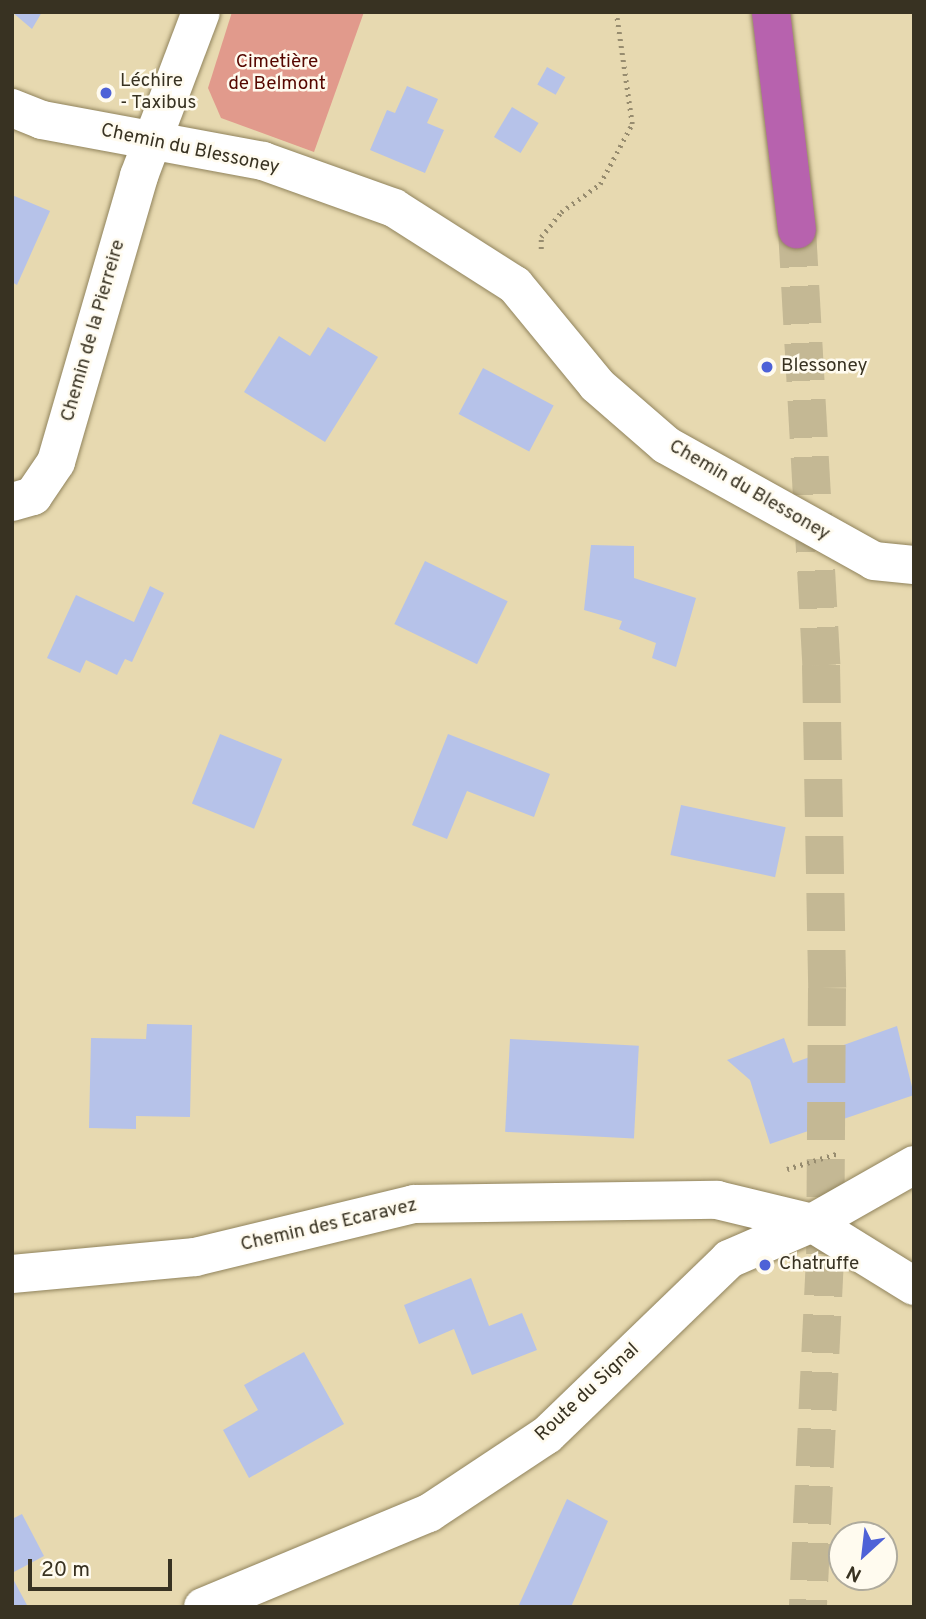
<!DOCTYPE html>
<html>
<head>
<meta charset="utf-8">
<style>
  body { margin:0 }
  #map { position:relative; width:926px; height:1619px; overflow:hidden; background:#e7d9b0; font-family:Overpass,sans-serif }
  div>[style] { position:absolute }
  .green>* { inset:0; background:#e19a8c }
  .building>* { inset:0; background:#b6c2e9; transform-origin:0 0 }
  .highway-tunnel>* { height:38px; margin-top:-19px; transform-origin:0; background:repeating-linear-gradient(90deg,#c4b894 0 38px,transparent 0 57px) }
  .path>* { height:4.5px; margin-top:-2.25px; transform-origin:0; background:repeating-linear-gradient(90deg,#978c6f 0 2px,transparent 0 7px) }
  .roads { filter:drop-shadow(0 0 2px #90835c) drop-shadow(0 0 2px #90835c) }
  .street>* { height:38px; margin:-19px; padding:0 19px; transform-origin:19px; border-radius:19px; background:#fff }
  .highway>* { height:38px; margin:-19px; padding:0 19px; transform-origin:19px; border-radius:19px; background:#b762ae }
  .dots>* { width:19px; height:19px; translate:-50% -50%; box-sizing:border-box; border:4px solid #fffbef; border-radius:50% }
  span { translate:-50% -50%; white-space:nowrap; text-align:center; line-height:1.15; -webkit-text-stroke:5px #fffbef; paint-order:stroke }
  .park-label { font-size:19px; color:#560700 }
  .poi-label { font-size:19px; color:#383222 }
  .left { translate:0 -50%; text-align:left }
  .street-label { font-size:19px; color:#383222 }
  .frame { position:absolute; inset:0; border:14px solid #383222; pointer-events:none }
  .north { position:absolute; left:828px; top:1521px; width:70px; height:70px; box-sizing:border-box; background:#fffbef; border:2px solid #afab9d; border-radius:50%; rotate:207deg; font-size:19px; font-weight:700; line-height:28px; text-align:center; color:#383222 }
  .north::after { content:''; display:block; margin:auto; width:24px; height:32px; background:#4e62d7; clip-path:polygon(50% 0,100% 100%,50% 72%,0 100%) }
  .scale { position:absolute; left:28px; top:1559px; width:144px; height:32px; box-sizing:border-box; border:4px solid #383222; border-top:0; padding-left:9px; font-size:21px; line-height:24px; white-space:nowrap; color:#383222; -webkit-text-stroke:5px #fffbef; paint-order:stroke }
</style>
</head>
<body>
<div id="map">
  <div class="green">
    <div style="clip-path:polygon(232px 12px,364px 12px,314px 152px,221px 118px,208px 88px)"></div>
  </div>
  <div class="building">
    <div style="clip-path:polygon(12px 12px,42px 12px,32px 29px)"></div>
    <div style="left:547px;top:67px;width:21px;height:20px;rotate:29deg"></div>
    <div style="clip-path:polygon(407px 86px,438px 99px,427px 123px,444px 130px,425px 173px,370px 150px,387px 110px,395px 113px)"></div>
    <div style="left:512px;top:107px;width:31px;height:35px;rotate:31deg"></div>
    <div style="clip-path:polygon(12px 195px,50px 211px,17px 285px,12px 282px)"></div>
    <div style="clip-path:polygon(328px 327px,378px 357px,325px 442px,244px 392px,279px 336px,310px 356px)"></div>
    <div style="left:483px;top:368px;width:80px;height:52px;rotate:28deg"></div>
    <div style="clip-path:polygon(591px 545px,634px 546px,634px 578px,696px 598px,676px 667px,652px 658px,656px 643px,619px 629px,622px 621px,584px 610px)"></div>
    <div style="left:425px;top:561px;width:92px;height:70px;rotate:26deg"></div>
    <div style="clip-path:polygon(150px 586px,164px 593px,132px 662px,125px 659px,117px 675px,86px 660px,80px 673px,47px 658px,76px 595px,134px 622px)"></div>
    <div style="left:220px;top:734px;width:67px;height:75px;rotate:22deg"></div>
    <div style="clip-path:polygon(448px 734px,550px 774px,534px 817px,467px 791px,447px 839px,412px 825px)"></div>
    <div style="left:681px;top:805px;width:107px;height:51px;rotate:12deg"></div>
    <div style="clip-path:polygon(147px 1024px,192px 1025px,190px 1117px,136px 1116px,136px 1129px,89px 1128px,91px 1038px,146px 1039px)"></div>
    <div style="clip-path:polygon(897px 1026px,914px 1095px,770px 1144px,750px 1080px,727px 1060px,784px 1038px,793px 1063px)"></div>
    <div style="left:510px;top:1039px;width:129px;height:93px;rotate:3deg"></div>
    <div style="clip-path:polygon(471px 1278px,489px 1326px,522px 1313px,537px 1350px,472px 1375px,454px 1329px,419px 1344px,404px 1305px)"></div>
    <div style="clip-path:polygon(304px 1352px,344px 1424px,249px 1478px,223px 1430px,258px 1410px,244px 1385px)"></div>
    <div style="clip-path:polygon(567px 1499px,608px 1521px,571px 1607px,518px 1607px)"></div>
    <div style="clip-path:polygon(22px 1514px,44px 1556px,12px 1573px,12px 1519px)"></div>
    <div style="clip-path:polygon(12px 1577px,28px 1607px,12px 1607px)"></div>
  </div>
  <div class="highway-tunnel">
    <div style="left:797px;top:229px;width:437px;rotate:86.8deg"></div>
    <div style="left:821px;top:665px;width:323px;rotate:88.9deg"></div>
    <div style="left:827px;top:988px;width:270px;rotate:90.4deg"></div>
    <div style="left:825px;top:1258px;width:349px;rotate:92.8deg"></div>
  </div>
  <div class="path">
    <div style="left:541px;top:249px;width:12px;rotate:-90deg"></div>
    <div style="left:541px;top:237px;width:32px;rotate:-51deg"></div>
    <div style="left:561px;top:212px;width:48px;rotate:-35.7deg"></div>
    <div style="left:600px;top:184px;width:68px;rotate:-61.9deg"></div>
    <div style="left:632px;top:124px;width:113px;rotate:-98.1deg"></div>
    <div style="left:787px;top:1169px;width:54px;rotate:-17.1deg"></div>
  </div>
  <div class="roads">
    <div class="street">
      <div style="left:12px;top:108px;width:32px;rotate:22deg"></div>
      <div style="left:42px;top:120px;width:225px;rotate:10.5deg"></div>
      <div style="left:263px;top:161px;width:139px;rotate:19.7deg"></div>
      <div style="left:394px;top:208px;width:143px;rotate:32.5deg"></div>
      <div style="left:515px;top:285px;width:129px;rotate:50.6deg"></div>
      <div style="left:597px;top:385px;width:91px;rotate:41deg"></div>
      <div style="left:666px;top:445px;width:238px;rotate:29.1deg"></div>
      <div style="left:874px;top:561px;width:40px;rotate:5.7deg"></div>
      <div style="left:12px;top:502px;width:22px;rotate:-16deg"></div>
      <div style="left:33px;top:496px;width:41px;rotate:-55.9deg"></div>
      <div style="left:56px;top:462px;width:298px;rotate:-73.8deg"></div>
      <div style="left:139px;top:176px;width:175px;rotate:-69.3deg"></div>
      <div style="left:12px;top:1274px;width:184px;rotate:-5.3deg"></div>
      <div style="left:195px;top:1257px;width:225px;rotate:-13.6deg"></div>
      <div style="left:414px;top:1204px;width:303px;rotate:-0.8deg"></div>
      <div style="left:717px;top:1200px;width:98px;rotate:13.6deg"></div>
      <div style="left:812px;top:1223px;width:120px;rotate:31.7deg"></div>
      <div style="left:203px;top:1607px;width:245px;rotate:-22.6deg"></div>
      <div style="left:429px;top:1513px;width:141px;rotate:-33.5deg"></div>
      <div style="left:547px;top:1435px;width:253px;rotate:-44deg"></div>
      <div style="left:729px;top:1259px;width:90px;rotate:-23.4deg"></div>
      <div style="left:812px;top:1223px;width:117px;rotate:-29.6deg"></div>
    </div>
    <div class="highway">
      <div style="left:771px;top:12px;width:219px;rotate:83.2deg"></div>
    </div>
  </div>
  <div class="dots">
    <div style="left:106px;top:93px;background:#4e62d7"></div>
    <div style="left:767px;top:367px;background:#4e62d7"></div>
    <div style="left:765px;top:1265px;background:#4e62d7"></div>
  </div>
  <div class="park-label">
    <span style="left:277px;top:74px">Cimetière<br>de Belmont</span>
  </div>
  <div class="poi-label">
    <span class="left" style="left:120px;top:93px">Léchire<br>- Taxibus</span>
    <span class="left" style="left:781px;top:367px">Blessoney</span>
    <span class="left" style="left:779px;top:1265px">Chatruffe</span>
  </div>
  <div class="street-label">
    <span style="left:190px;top:150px;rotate:12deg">Chemin du Blessoney</span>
    <span style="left:94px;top:331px;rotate:-74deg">Chemin de la Pierreire</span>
    <span style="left:749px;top:491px;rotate:30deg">Chemin du Blessoney</span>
    <span style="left:329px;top:1226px;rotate:-13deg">Chemin des Ecaravez</span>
    <span style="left:588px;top:1393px;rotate:-43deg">Route du Signal</span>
  </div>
  <div class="frame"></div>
  <div class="north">N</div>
  <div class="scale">20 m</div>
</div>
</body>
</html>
